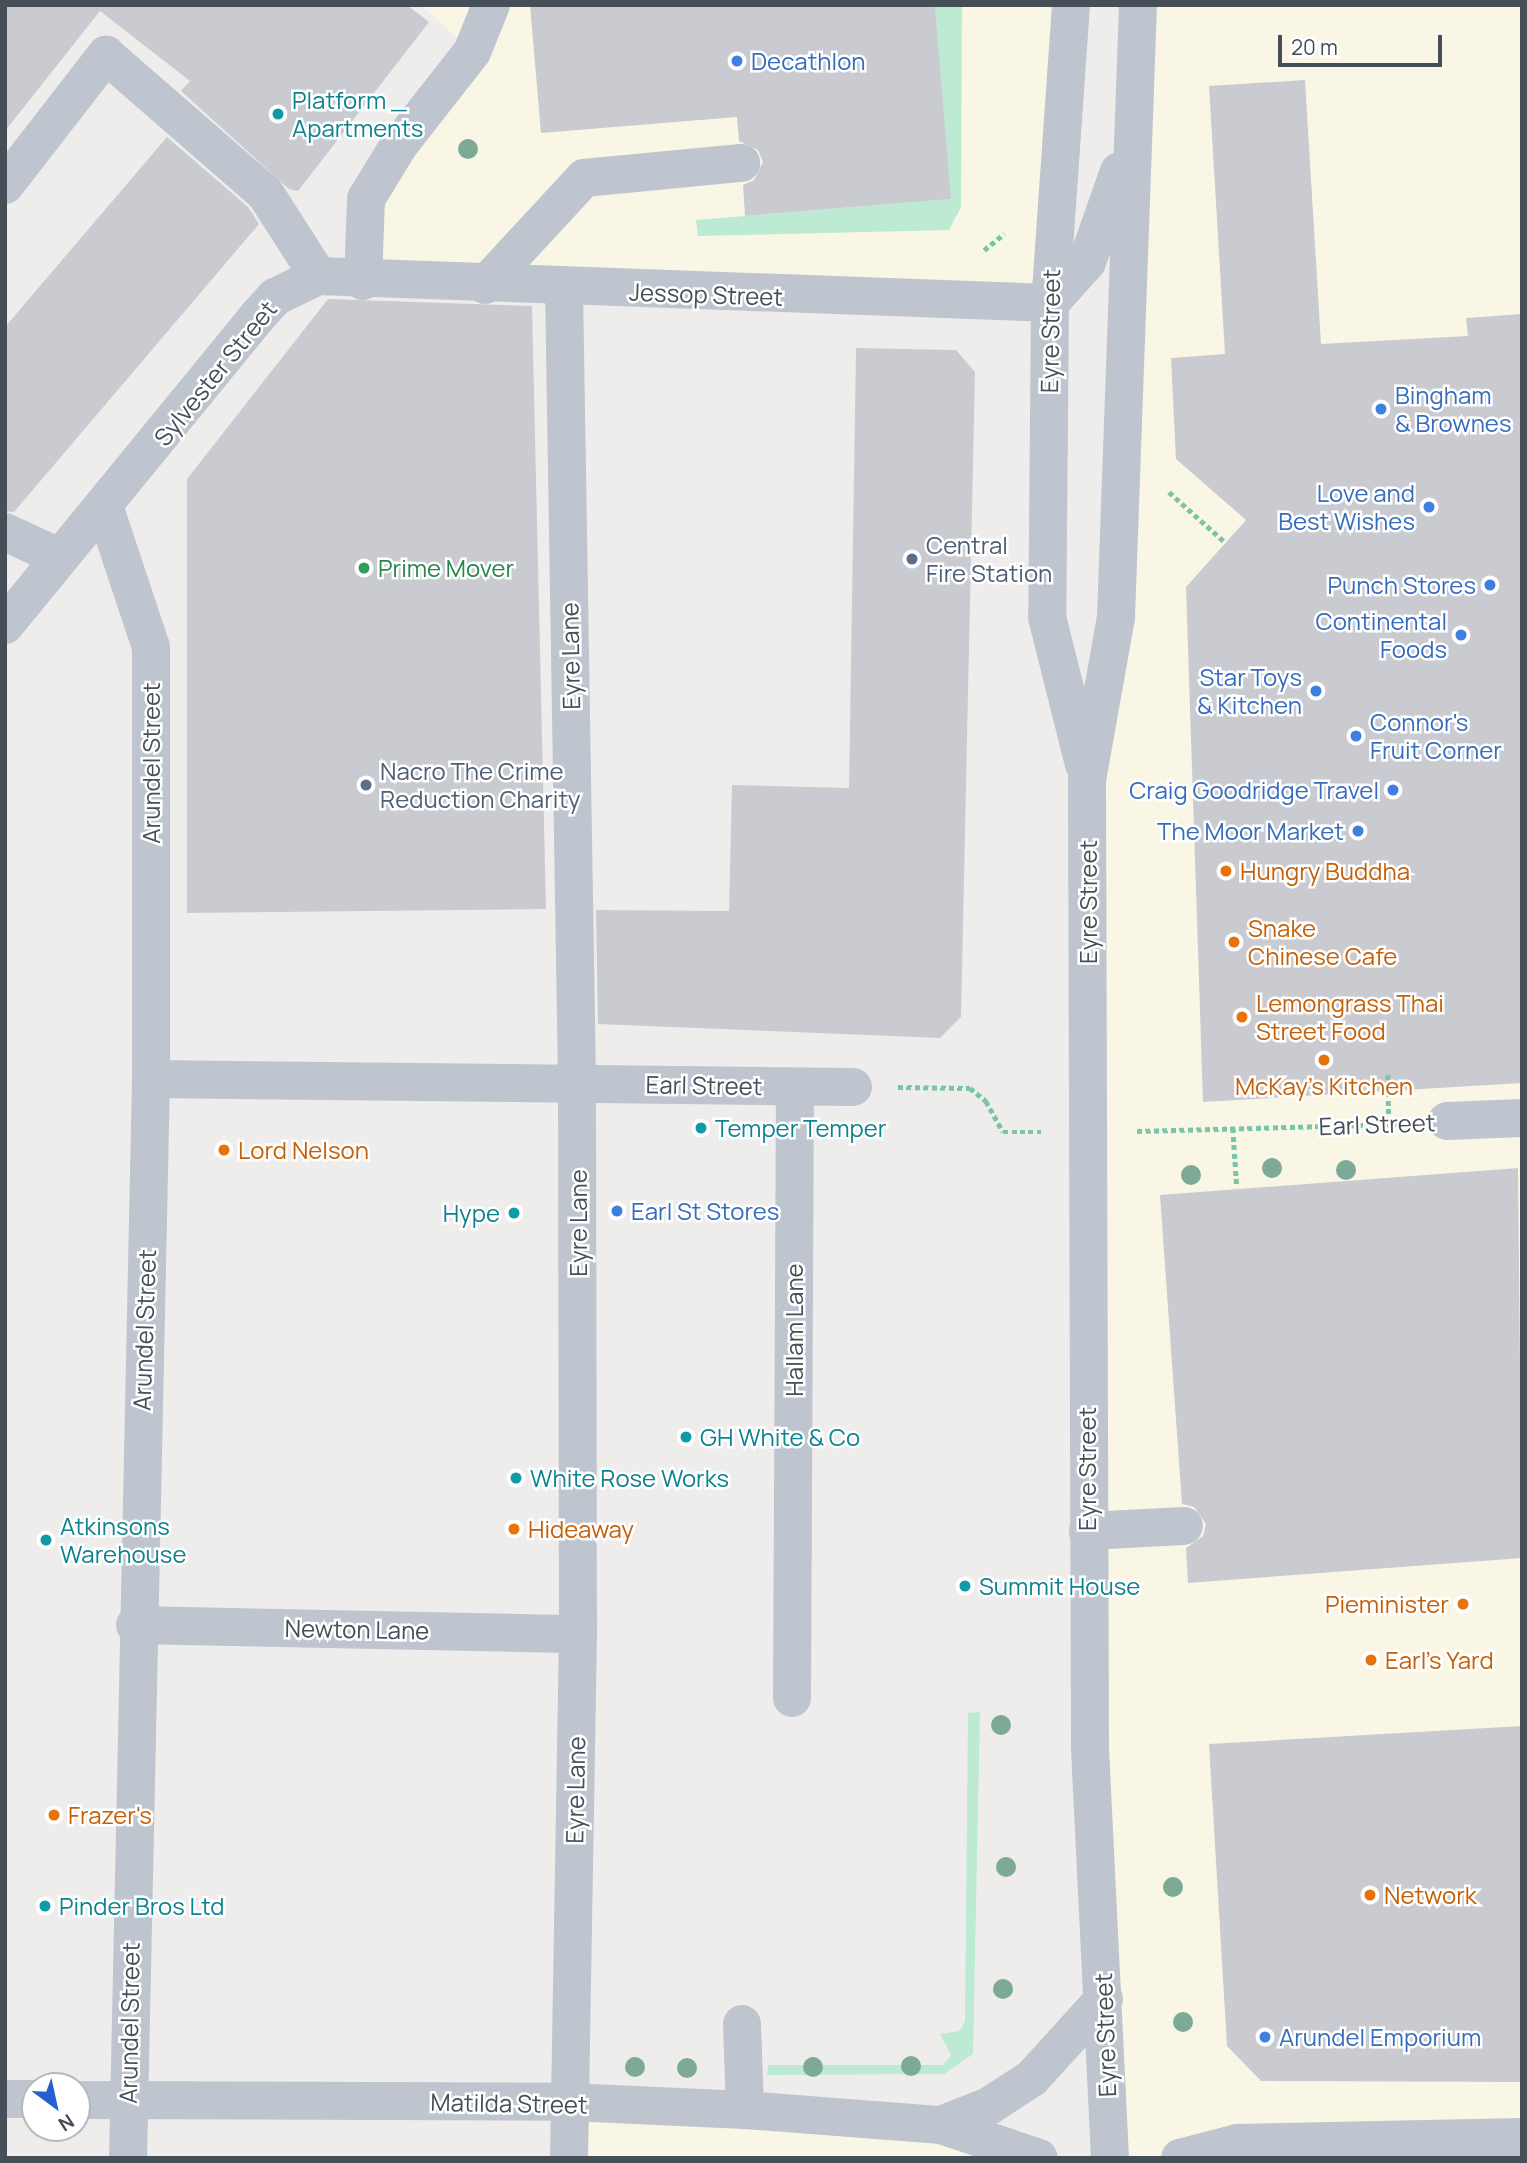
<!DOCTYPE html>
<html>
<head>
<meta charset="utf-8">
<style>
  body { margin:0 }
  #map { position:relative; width:1527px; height:2163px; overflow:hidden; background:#efedec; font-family:Manrope,sans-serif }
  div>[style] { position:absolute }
  .commercial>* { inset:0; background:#faf6e6 }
  .green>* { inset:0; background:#bdead3 }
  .building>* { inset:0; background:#cacbd1 }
  .path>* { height:4.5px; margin-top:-2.25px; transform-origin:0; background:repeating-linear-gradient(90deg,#78c6a7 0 5px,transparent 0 8.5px) }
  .minor>* { height:38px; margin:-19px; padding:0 19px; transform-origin:19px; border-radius:19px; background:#bec5ce }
  .trees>* { width:20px; height:20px; margin:-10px; border-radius:50%; background:#7caa97 }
  .dots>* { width:19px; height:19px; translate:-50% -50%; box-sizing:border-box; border:4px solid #fff; border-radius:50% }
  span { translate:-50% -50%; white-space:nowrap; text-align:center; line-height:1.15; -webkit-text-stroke:5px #fff; paint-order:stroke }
  .shop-label { font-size:24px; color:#366cbe }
  .left { translate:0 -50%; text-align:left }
  .right { translate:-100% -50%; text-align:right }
  .culture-label { font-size:24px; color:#0d838f }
  .street-label { font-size:24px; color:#464e58 }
  .service-label { font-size:24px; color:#4e5e75 }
  .leisure-label { font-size:24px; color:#27864d }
  .food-label { font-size:24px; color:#c56008 }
  .frame { position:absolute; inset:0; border:7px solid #464e58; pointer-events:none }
  .north { position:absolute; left:21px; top:2072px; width:70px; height:70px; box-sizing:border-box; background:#fff; border:2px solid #b5b8bc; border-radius:50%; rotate:147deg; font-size:19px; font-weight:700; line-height:28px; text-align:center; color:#464e58 }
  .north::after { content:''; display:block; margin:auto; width:24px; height:32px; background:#265fcf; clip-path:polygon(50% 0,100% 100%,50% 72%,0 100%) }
  .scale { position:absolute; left:1278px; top:35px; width:164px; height:32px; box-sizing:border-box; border:4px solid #464e58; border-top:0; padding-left:9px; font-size:21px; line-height:24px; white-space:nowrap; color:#464e58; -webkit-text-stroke:5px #fff; paint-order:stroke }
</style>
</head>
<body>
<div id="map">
  <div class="commercial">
    <div style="clip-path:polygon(421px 5px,1071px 5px,1050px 303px,363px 281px,363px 235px,472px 52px)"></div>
    <div style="clip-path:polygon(1138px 5px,1522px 5px,1522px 2158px,1110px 2158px,1085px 1276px)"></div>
    <div style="clip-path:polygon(570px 2102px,745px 2110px,1039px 2158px,569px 2158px)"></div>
  </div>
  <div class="green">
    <div style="clip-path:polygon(935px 5px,962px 5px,961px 207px,949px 230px,698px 236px,696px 220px,950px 199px)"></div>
    <div style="clip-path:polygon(980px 1712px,973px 2054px,944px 2074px,767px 2075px,768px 2065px,943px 2065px,951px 2055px,940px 2034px,960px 2031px,965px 2021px,968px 1713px)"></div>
  </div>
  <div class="building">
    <div style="clip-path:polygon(5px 5px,407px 5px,429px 22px,298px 191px,289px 189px,181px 91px,190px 81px,100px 11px,5px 131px)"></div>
    <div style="clip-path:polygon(530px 5px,935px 5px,951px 199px,745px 216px,743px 185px,754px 180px,763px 162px,758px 150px,739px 141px,737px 117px,541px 133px)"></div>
    <div style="clip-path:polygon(1305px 80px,1321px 344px,1468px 336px,1466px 318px,1522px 314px,1522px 1083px,1203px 1102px,1186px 587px,1246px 520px,1176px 459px,1171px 358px,1225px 354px,1209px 86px)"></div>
    <div style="clip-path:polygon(167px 137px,248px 207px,259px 224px,14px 512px,5px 511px,5px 327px)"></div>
    <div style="clip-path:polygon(328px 299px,532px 306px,546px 909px,187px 913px,187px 479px)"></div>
    <div style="clip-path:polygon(856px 348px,956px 350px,975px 372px,961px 1017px,940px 1038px,598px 1024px,596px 910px,729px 911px,732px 785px,849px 788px)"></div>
    <div style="clip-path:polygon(1518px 1168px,1522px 1558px,1188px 1583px,1186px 1548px,1203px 1536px,1206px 1524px,1194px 1507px,1182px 1504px,1160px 1195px)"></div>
    <div style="clip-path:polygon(1522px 1726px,1522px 2082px,1261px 2081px,1227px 2046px,1209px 1744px)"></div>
  </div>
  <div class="path">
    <div style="left:984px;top:250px;width:26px;rotate:-39deg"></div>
    <div style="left:1169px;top:492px;width:76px;rotate:41.8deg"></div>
    <div style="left:1388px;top:1075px;width:49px;rotate:88.8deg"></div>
    <div style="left:898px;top:1087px;width:72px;rotate:0.8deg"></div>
    <div style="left:970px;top:1088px;width:21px;rotate:39deg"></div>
    <div style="left:986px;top:1101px;width:35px;rotate:61deg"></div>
    <div style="left:1003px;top:1132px;width:38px"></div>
    <div style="left:1233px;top:1128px;width:60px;rotate:86.2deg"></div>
    <div style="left:1137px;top:1131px;width:264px;rotate:-1.5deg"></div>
  </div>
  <div class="minor">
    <div style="left:1071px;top:5px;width:299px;rotate:94deg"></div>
    <div style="left:1050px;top:303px;width:314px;rotate:90.5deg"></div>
    <div style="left:1047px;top:617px;width:152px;rotate:75.9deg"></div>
    <div style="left:5px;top:185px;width:165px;rotate:-52.2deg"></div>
    <div style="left:106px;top:55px;width:211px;rotate:41deg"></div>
    <div style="left:265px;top:193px;width:98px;rotate:57.4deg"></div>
    <div style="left:363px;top:281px;width:82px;rotate:-87.9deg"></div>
    <div style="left:366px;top:199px;width:63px;rotate:-58.6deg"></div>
    <div style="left:399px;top:145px;width:118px;rotate:-51.9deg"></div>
    <div style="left:472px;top:52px;width:51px;rotate:-68deg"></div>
    <div style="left:485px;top:285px;width:146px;rotate:-47.2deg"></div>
    <div style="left:584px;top:178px;width:158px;rotate:-5.5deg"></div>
    <div style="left:564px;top:288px;width:793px;rotate:89.06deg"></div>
    <div style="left:577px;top:1081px;width:553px;rotate:89.9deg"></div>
    <div style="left:578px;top:1634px;width:524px;rotate:90.98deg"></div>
    <div style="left:1050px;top:303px;width:55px;rotate:-47.9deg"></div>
    <div style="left:1087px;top:262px;width:96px;rotate:-70.6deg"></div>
    <div style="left:105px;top:509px;width:145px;rotate:71.6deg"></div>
    <div style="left:151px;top:647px;width:432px;rotate:90deg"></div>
    <div style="left:151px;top:1079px;width:1079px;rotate:91.22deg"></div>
    <div style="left:5px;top:532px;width:60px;rotate:24.8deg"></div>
    <div style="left:5px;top:625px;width:398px;rotate:-50.7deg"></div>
    <div style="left:257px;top:317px;width:27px;rotate:-48deg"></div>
    <div style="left:275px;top:297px;width:48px;rotate:-26deg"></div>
    <div style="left:318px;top:276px;width:732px;rotate:2.11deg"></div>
    <div style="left:151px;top:1079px;width:702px;rotate:0.65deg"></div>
    <div style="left:1447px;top:1121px;width:75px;rotate:-2.3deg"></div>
    <div style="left:1088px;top:1531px;width:96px;rotate:-3deg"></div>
    <div style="left:135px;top:1625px;width:443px;rotate:1.2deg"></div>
    <div style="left:792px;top:1698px;width:611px;rotate:-89.72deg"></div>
    <div style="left:742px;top:2024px;width:86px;rotate:88deg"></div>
    <div style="left:5px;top:2099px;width:30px"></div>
    <div style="left:77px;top:2100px;width:493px;rotate:0.2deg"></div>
    <div style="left:570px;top:2102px;width:175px;rotate:2.6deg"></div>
    <div style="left:745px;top:2110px;width:197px;rotate:4.4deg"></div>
    <div style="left:941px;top:2125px;width:103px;rotate:18.6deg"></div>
    <div style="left:941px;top:2125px;width:52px;rotate:-21.6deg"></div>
    <div style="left:989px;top:2106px;width:51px;rotate:-33.1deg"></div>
    <div style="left:1032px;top:2078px;width:107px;rotate:-47.7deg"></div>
    <div style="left:1110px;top:2158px;width:414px;rotate:-92.8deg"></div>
    <div style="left:1090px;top:1744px;width:964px;rotate:-90.18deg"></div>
    <div style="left:1087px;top:780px;width:166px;rotate:-79.9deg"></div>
    <div style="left:1116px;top:617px;width:612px;rotate:-87.94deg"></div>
    <div style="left:1180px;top:2158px;width:59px;rotate:-14.7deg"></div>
    <div style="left:1237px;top:2143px;width:285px;rotate:-1.2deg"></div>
  </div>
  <div class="trees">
    <div style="left:468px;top:149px"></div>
    <div style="left:1272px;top:1168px"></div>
    <div style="left:1346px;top:1170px"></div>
    <div style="left:1191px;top:1175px"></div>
    <div style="left:1001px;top:1725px"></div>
    <div style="left:1006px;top:1867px"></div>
    <div style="left:1173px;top:1887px"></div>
    <div style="left:1003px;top:1989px"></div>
    <div style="left:1183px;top:2022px"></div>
    <div style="left:911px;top:2066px"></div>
    <div style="left:635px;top:2067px"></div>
    <div style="left:813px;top:2067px"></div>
    <div style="left:687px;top:2068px"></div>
  </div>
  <div class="dots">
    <div style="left:737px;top:61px;background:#3f7fe0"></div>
    <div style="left:278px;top:114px;background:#0f9aa8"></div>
    <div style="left:1381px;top:409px;background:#3f7fe0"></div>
    <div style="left:1429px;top:507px;background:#3f7fe0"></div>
    <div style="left:912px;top:559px;background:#5c6f8a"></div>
    <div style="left:364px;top:568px;background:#2e9e5b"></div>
    <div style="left:1490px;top:585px;background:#3f7fe0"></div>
    <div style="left:1461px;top:635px;background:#3f7fe0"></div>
    <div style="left:1316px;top:691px;background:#3f7fe0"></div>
    <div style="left:1356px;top:736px;background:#3f7fe0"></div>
    <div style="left:366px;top:785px;background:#5c6f8a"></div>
    <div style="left:1393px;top:790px;background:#3f7fe0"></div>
    <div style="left:1358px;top:831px;background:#3f7fe0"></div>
    <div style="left:1226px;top:871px;background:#e8710a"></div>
    <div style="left:1234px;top:942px;background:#e8710a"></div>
    <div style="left:1242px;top:1017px;background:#e8710a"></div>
    <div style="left:1324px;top:1060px;background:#e8710a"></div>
    <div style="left:701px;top:1128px;background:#0f9aa8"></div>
    <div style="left:224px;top:1150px;background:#e8710a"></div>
    <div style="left:617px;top:1211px;background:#3f7fe0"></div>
    <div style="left:514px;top:1213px;background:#0f9aa8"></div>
    <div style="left:686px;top:1437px;background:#0f9aa8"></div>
    <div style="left:516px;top:1478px;background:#0f9aa8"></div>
    <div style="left:514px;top:1529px;background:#e8710a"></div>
    <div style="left:46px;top:1540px;background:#0f9aa8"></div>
    <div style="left:965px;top:1586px;background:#0f9aa8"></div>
    <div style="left:1463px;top:1604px;background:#e8710a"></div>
    <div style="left:1371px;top:1660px;background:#e8710a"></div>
    <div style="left:54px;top:1815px;background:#e8710a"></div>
    <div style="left:1370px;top:1895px;background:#e8710a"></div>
    <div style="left:45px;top:1906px;background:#0f9aa8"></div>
    <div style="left:1265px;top:2037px;background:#3f7fe0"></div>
  </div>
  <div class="shop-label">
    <span class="left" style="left:751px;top:61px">Decathlon</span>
    <span class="left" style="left:1395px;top:409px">Bingham<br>&amp; Brownes</span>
    <span class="right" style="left:1415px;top:507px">Love and<br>Best Wishes</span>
    <span class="right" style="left:1476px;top:585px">Punch Stores</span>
    <span class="right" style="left:1447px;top:635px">Continental<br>Foods</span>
    <span class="right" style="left:1302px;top:691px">Star Toys<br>&amp; Kitchen</span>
    <span class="left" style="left:1370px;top:736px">Connor's<br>Fruit Corner</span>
    <span class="right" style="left:1379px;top:790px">Craig Goodridge Travel</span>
    <span class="right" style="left:1344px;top:831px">The Moor Market</span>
    <span class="left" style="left:631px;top:1211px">Earl St Stores</span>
    <span class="left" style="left:1279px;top:2037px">Arundel Emporium</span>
  </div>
  <div class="culture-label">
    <span class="left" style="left:292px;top:114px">Platform _<br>Apartments</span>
    <span class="left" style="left:715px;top:1128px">Temper Temper</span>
    <span class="right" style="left:500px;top:1213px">Hype</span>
    <span class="left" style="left:700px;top:1437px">GH White &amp; Co</span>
    <span class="left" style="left:530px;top:1478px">White Rose Works</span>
    <span class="left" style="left:60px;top:1540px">Atkinsons<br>Warehouse</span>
    <span class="left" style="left:979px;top:1586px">Summit House</span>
    <span class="left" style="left:59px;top:1906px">Pinder Bros Ltd</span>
  </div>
  <div class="street-label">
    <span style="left:706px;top:294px;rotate:2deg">Jessop Street</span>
    <span style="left:1050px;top:331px;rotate:-89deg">Eyre Street</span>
    <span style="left:215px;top:373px;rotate:-51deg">Sylvester Street</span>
    <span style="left:570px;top:656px;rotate:-91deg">Eyre Lane</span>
    <span style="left:151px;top:763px;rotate:-90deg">Arundel Street</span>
    <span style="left:1088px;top:902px;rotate:-90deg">Eyre Street</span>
    <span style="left:704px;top:1085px;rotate:1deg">Earl Street</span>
    <span style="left:1377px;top:1124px;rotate:-2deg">Earl Street</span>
    <span style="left:578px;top:1223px;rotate:-90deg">Eyre Lane</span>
    <span style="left:144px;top:1330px;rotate:-88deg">Arundel Street</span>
    <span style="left:794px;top:1330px;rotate:-90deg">Hallam Lane</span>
    <span style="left:1087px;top:1469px;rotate:-90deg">Eyre Street</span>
    <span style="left:357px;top:1629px;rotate:1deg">Newton Lane</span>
    <span style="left:575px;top:1790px;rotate:-89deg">Eyre Lane</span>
    <span style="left:129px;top:2023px;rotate:-89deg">Arundel Street</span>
    <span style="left:1105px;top:2035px;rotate:-92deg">Eyre Street</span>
    <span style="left:509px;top:2103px;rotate:1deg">Matilda Street</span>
  </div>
  <div class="service-label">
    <span class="left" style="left:926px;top:559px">Central<br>Fire Station</span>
    <span class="left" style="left:380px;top:785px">Nacro The Crime<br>Reduction Charity</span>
  </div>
  <div class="leisure-label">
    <span class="left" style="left:378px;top:568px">Prime Mover</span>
  </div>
  <div class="food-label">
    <span class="left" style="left:1240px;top:871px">Hungry Buddha</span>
    <span class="left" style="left:1248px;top:942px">Snake<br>Chinese Cafe</span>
    <span class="left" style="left:1256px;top:1017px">Lemongrass Thai<br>Street Food</span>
    <span style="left:1324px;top:1086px">McKay's Kitchen</span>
    <span class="left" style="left:238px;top:1150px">Lord Nelson</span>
    <span class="left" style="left:528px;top:1529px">Hideaway</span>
    <span class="right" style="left:1449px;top:1604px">Pieminister</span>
    <span class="left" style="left:1385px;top:1660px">Earl's Yard</span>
    <span class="left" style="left:68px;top:1815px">Frazer's</span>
    <span class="left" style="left:1384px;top:1895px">Network</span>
  </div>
  <div class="frame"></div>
  <div class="north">N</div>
  <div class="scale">20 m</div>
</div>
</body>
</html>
